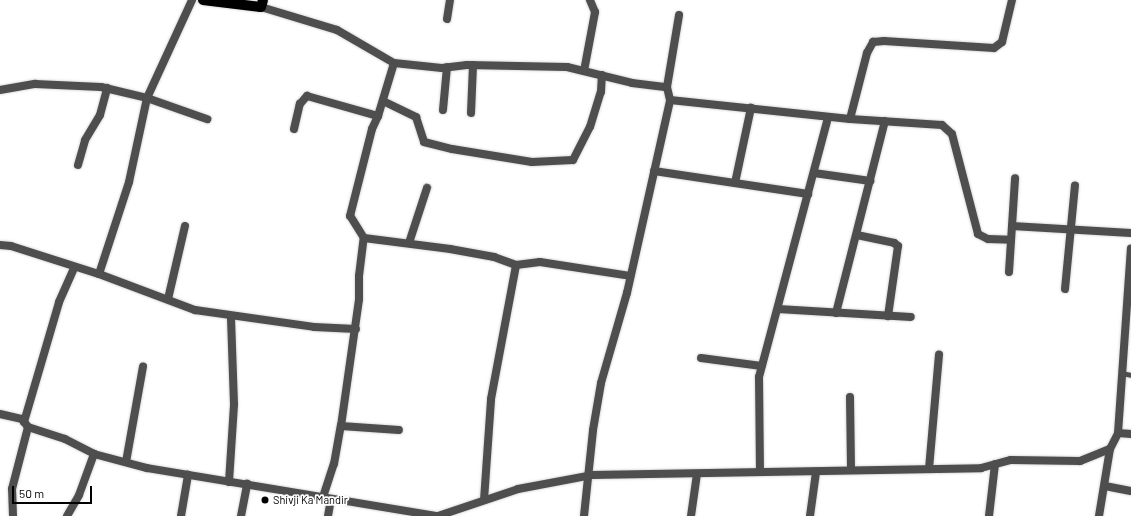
<!DOCTYPE html>
<html>
<head>
<meta charset="utf-8">
<style>
  body { margin:0 }
  #map { position:relative; width:1131px; height:516px; overflow:hidden; background:#fff; font-family:Barlow,sans-serif }
  div>[style] { position:absolute }
  .roads { filter:drop-shadow(0 0 1px #dbdbdb) drop-shadow(0 0 1px #dbdbdb) }
  .lane>* { height:5px; margin:-2.5px; padding:0 2.5px; transform-origin:2.5px; border-radius:2.5px; background:#4e4e4e }
  .street>* { height:8px; margin:-4px; padding:0 4px; transform-origin:4px; border-radius:4px; background:#4e4e4e }
  .primary>* { height:10px; margin:-5px; padding:0 5px; transform-origin:5px; border-radius:5px; background:#000 }
  .dots>* { width:11px; height:11px; translate:-50% -50%; box-sizing:border-box; border:2px solid #fff; border-radius:50% }
  span { translate:-50% -50%; white-space:nowrap; text-align:center; line-height:1.15; -webkit-text-stroke:3.5px #fff; paint-order:stroke }
  .poi-label { font-size:11px; color:#000 }
  .left { translate:0 -50%; text-align:left }
  .scale { position:absolute; left:12px; top:486px; width:80px; height:18px; box-sizing:border-box; border:2px solid #000; border-top:0; padding-left:5px; font-size:12px; line-height:14px; white-space:nowrap; color:#000; -webkit-text-stroke:3px #fff; paint-order:stroke }
</style>
</head>
<body>
<div id="map">
  <div class="roads">
    <div class="lane">
      <div style="left:1121px;top:373px;width:10px;rotate:11deg"></div>
    </div>
    <div class="street">
      <div style="left:261px;top:7px;width:79px;rotate:16.8deg"></div>
      <div style="left:337px;top:30px;width:66px;rotate:30.1deg"></div>
      <div style="left:394px;top:63px;width:48px;rotate:5.9deg"></div>
      <div style="left:442px;top:68px;width:25px;rotate:-7deg"></div>
      <div style="left:467px;top:65px;width:100px;rotate:1.1deg"></div>
      <div style="left:567px;top:67px;width:67px;rotate:13.8deg"></div>
      <div style="left:632px;top:83px;width:35px;rotate:7deg"></div>
      <div style="left:447px;top:19px;width:19px;rotate:-81deg"></div>
      <div style="left:584px;top:71px;width:60px;rotate:-79.4deg"></div>
      <div style="left:595px;top:12px;width:13px;rotate:-113deg"></div>
      <div style="left:0;top:90px;width:36px;rotate:-10deg"></div>
      <div style="left:35px;top:84px;width:66px;rotate:2.6deg"></div>
      <div style="left:101px;top:87px;width:47px;rotate:13.4deg"></div>
      <div style="left:147px;top:98px;width:64px;rotate:19.3deg"></div>
      <div style="left:670px;top:100px;width:181px;rotate:6deg"></div>
      <div style="left:850px;top:119px;width:92px;rotate:3.7deg"></div>
      <div style="left:942px;top:125px;width:13px;rotate:42deg"></div>
      <div style="left:952px;top:134px;width:103px;rotate:75.4deg"></div>
      <div style="left:978px;top:234px;width:11px;rotate:27deg"></div>
      <div style="left:988px;top:239px;width:23px;rotate:2deg"></div>
      <div style="left:383px;top:101px;width:37px;rotate:26deg"></div>
      <div style="left:416px;top:117px;width:26px;rotate:72deg"></div>
      <div style="left:424px;top:142px;width:29px;rotate:14deg"></div>
      <div style="left:452px;top:149px;width:81px;rotate:9.2deg"></div>
      <div style="left:532px;top:162px;width:41px;rotate:-2.8deg"></div>
      <div style="left:573px;top:160px;width:37px;rotate:-63deg"></div>
      <div style="left:590px;top:127px;width:37px;rotate:-73deg"></div>
      <div style="left:601px;top:92px;width:17px;rotate:-87deg"></div>
      <div style="left:443px;top:110px;width:43px;rotate:-84.7deg"></div>
      <div style="left:471px;top:113px;width:48px;rotate:-87.6deg"></div>
      <div style="left:850px;top:119px;width:68px;rotate:-75.6deg"></div>
      <div style="left:867px;top:53px;width:13px;rotate:-61deg"></div>
      <div style="left:873px;top:42px;width:11px;rotate:-5deg"></div>
      <div style="left:884px;top:41px;width:110px;rotate:3.6deg"></div>
      <div style="left:994px;top:48px;width:10px;rotate:-37deg"></div>
      <div style="left:1002px;top:42px;width:43px;rotate:-76.6deg"></div>
      <div style="left:294px;top:129px;width:26px;rotate:-77deg"></div>
      <div style="left:300px;top:104px;width:11px;rotate:-49deg"></div>
      <div style="left:307px;top:96px;width:74px;rotate:15.7deg"></div>
      <div style="left:78px;top:165px;width:26px;rotate:-74deg"></div>
      <div style="left:85px;top:140px;width:29px;rotate:-59deg"></div>
      <div style="left:100px;top:115px;width:28px;rotate:-75deg"></div>
      <div style="left:654px;top:171px;width:156px;rotate:8.5deg"></div>
      <div style="left:814px;top:173px;width:57px;rotate:8.1deg"></div>
      <div style="left:735px;top:183px;width:77px;rotate:-78deg"></div>
      <div style="left:1012px;top:226px;width:119px;rotate:3.4deg"></div>
      <div style="left:857px;top:235px;width:38px;rotate:12deg"></div>
      <div style="left:894px;top:243px;width:5px;rotate:37deg"></div>
      <div style="left:898px;top:246px;width:71px;rotate:98.1deg"></div>
      <div style="left:364px;top:238px;width:87px;rotate:7.3deg"></div>
      <div style="left:450px;top:249px;width:45px;rotate:10.3deg"></div>
      <div style="left:494px;top:257px;width:23px;rotate:20deg"></div>
      <div style="left:516px;top:265px;width:24px;rotate:-7deg"></div>
      <div style="left:540px;top:262px;width:91px;rotate:8.8deg"></div>
      <div style="left:409px;top:243px;width:58px;rotate:-71.9deg"></div>
      <div style="left:0;top:245px;width:11px;rotate:5deg"></div>
      <div style="left:11px;top:246px;width:92px;rotate:17.7deg"></div>
      <div style="left:99px;top:274px;width:103px;rotate:20.6deg"></div>
      <div style="left:195px;top:310px;width:120px;rotate:8.1deg"></div>
      <div style="left:314px;top:327px;width:42px;rotate:2.7deg"></div>
      <div style="left:1009px;top:272px;width:94px;rotate:-86.3deg"></div>
      <div style="left:99px;top:274px;width:97px;rotate:-71.9deg"></div>
      <div style="left:129px;top:182px;width:86px;rotate:-77.9deg"></div>
      <div style="left:147px;top:98px;width:108px;rotate:-65.3deg"></div>
      <div style="left:1065px;top:289px;width:104px;rotate:-84.5deg"></div>
      <div style="left:168px;top:299px;width:75px;rotate:-76.9deg"></div>
      <div style="left:778px;top:309px;width:133px;rotate:3.4deg"></div>
      <div style="left:836px;top:313px;width:198px;rotate:-75.7deg"></div>
      <div style="left:701px;top:358px;width:61px;rotate:7.6deg"></div>
      <div style="left:850px;top:397px;width:72px;rotate:89.2deg"></div>
      <div style="left:0;top:414px;width:23px;rotate:13deg"></div>
      <div style="left:22px;top:419px;width:10px;rotate:53deg"></div>
      <div style="left:28px;top:427px;width:39px;rotate:18deg"></div>
      <div style="left:65px;top:439px;width:33px;rotate:27deg"></div>
      <div style="left:94px;top:454px;width:55px;rotate:14.8deg"></div>
      <div style="left:147px;top:468px;width:295px;rotate:9.4deg"></div>
      <div style="left:24px;top:422px;width:125px;rotate:-73.7deg"></div>
      <div style="left:59px;top:302px;width:37px;rotate:-66deg"></div>
      <div style="left:341px;top:426px;width:58px;rotate:3.9deg"></div>
      <div style="left:1118px;top:433px;width:185px;rotate:-86deg"></div>
      <div style="left:126px;top:462px;width:97px;rotate:-79.9deg"></div>
      <div style="left:929px;top:469px;width:115px;rotate:-85deg"></div>
      <div style="left:760px;top:472px;width:95px;rotate:-90.6deg"></div>
      <div style="left:759px;top:377px;width:269px;rotate:-75.1deg"></div>
      <div style="left:229px;top:482px;width:78px;rotate:-86.3deg"></div>
      <div style="left:234px;top:404px;width:88px;rotate:-92deg"></div>
      <div style="left:1105px;top:486px;width:26px;rotate:11deg"></div>
      <div style="left:323px;top:497px;width:35px;rotate:-72deg"></div>
      <div style="left:334px;top:464px;width:39px;rotate:-80deg"></div>
      <div style="left:341px;top:426px;width:128px;rotate:-81.9deg"></div>
      <div style="left:359px;top:299px;width:23px;rotate:-90deg"></div>
      <div style="left:359px;top:276px;width:38px;rotate:-83deg"></div>
      <div style="left:364px;top:238px;width:26px;rotate:-122deg"></div>
      <div style="left:350px;top:216px;width:90px;rotate:-75.8deg"></div>
      <div style="left:372px;top:129px;width:14px;rotate:-65deg"></div>
      <div style="left:378px;top:116px;width:55px;rotate:-73.2deg"></div>
      <div style="left:484px;top:500px;width:101px;rotate:-86deg"></div>
      <div style="left:491px;top:399px;width:136px;rotate:-79.4deg"></div>
      <div style="left:13px;top:516px;width:27px;rotate:-92deg"></div>
      <div style="left:12px;top:489px;width:64px;rotate:-75.5deg"></div>
      <div style="left:67px;top:516px;width:24px;rotate:-60deg"></div>
      <div style="left:79px;top:495px;width:44px;rotate:-69.9deg"></div>
      <div style="left:181px;top:516px;width:42px;rotate:-80.3deg"></div>
      <div style="left:241px;top:516px;width:33px;rotate:-79deg"></div>
      <div style="left:328px;top:516px;width:17px;rotate:-80deg"></div>
      <div style="left:438px;top:516px;width:84px;rotate:-18.6deg"></div>
      <div style="left:518px;top:489px;width:75px;rotate:-10.7deg"></div>
      <div style="left:592px;top:475px;width:389px;rotate:-1deg"></div>
      <div style="left:981px;top:468px;width:31px;rotate:-15deg"></div>
      <div style="left:1011px;top:460px;width:69px;rotate:0.8deg"></div>
      <div style="left:1080px;top:461px;width:32px;rotate:-22deg"></div>
      <div style="left:1110px;top:449px;width:18px;rotate:-63deg"></div>
      <div style="left:1118px;top:433px;width:13px;rotate:4deg"></div>
      <div style="left:584px;top:516px;width:86px;rotate:-84deg"></div>
      <div style="left:593px;top:430px;width:48px;rotate:-80.3deg"></div>
      <div style="left:601px;top:383px;width:94px;rotate:-73.9deg"></div>
      <div style="left:627px;top:293px;width:198px;rotate:-77.4deg"></div>
      <div style="left:670px;top:100px;width:13px;rotate:-103deg"></div>
      <div style="left:667px;top:87px;width:73px;rotate:-80.5deg"></div>
      <div style="left:691px;top:516px;width:42px;rotate:-81.9deg"></div>
      <div style="left:810px;top:516px;width:44px;rotate:-82.2deg"></div>
      <div style="left:989px;top:516px;width:52px;rotate:-83.4deg"></div>
      <div style="left:1099px;top:516px;width:68px;rotate:-80.7deg"></div>
    </div>
    <div class="primary">
      <div style="left:203px;top:0;width:58px;rotate:6.9deg"></div>
      <div style="left:261px;top:7px;width:7px;rotate:-74deg"></div>
    </div>
  </div>
  <div class="dots">
    <div style="left:265px;top:500px;background:#000"></div>
  </div>
  <div class="poi-label">
    <span class="left" style="left:273px;top:500px">Shivji Ka Mandir</span>
  </div>
  <div class="scale">50 m</div>
</div>
</body>
</html>
